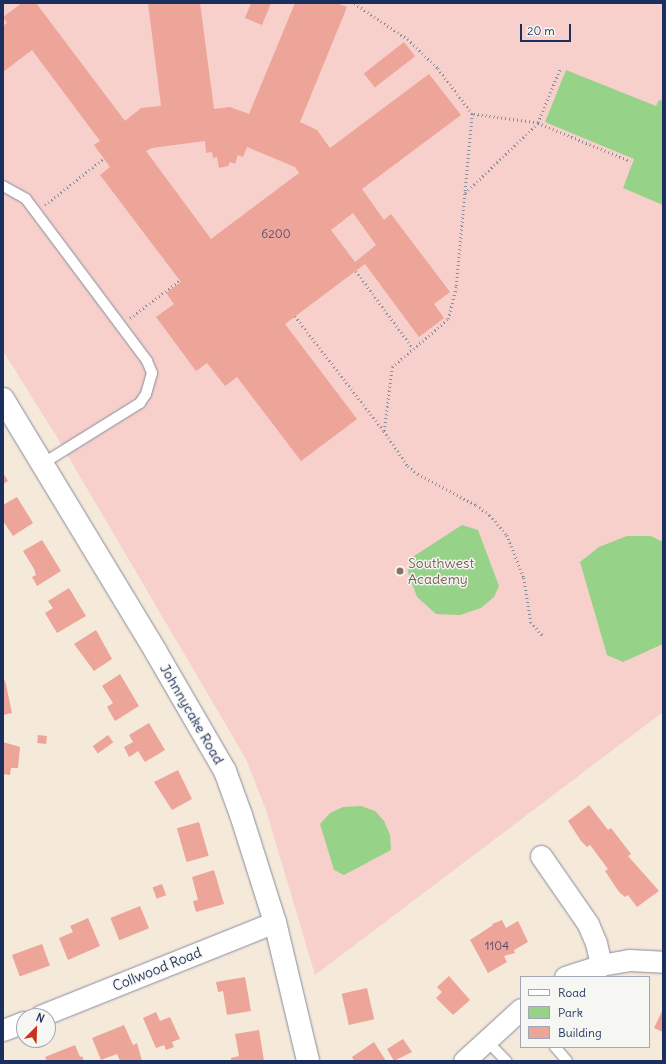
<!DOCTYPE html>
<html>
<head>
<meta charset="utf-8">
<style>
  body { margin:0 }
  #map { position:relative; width:666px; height:1064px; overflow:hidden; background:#f5e9da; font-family:Delius,sans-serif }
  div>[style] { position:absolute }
  .built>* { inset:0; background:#f7d0cc }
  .green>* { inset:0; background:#96d287 }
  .building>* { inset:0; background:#eda499; transform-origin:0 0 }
  .path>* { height:2.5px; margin-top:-1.25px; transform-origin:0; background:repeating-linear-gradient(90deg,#888c9c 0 1px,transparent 0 4px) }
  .roads { filter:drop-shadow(0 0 1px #888c9c) drop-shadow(0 0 1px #888c9c) }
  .service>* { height:10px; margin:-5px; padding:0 5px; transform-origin:5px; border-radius:5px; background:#fff }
  .minor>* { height:21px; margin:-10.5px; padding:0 10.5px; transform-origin:10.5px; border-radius:10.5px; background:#fff }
  .secondary>* { height:22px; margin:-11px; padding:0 11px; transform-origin:11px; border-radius:11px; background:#fff }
  .dots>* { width:11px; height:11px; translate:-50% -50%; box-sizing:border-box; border:2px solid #f6f6f2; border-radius:50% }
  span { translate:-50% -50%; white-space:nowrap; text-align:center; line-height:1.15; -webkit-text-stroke:3px #f6f6f2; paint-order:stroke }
  .number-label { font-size:12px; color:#504c6d }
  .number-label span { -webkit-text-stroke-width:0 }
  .education-label { font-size:14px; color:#785e54 }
  .left { translate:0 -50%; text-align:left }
  .street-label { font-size:14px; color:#1b2f5e }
  .frame { position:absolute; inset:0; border:4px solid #1b2f5e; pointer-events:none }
  .legend { position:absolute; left:520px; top:976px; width:130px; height:72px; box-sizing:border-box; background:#f6f6f2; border:1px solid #9ea6b7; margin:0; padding:5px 7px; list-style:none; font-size:12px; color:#1b2f5e }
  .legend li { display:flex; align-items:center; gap:8px; height:20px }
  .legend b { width:20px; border:1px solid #9ea6b7 }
  .north { position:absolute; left:16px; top:1008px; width:40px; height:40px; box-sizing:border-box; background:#f6f6f2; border:1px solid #9ea6b7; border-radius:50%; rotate:23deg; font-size:11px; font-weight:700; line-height:16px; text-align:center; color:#1b2f5e }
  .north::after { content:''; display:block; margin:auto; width:14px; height:18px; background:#c8321e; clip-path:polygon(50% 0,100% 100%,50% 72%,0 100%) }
  .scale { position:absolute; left:520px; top:24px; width:51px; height:18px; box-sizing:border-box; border:2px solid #1b2f5e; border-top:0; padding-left:5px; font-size:12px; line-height:14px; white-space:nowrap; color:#1b2f5e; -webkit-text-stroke:3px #f6f6f2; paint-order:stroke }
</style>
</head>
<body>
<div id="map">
  <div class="built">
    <div style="clip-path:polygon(3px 3px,663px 3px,663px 712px,315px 975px,266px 810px,246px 759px,55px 434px,3px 351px)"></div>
  </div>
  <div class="green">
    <div style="clip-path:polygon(566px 70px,656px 106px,659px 100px,663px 101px,663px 205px,623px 188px,634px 159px,545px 122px)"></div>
    <div style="clip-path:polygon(462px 525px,478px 530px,499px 586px,494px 597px,481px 608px,460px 615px,436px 614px,417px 597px,408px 572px,411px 558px)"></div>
    <div style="clip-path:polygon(627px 536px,651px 536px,663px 542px,663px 644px,623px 662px,607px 655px,580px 562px,599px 547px)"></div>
    <div style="clip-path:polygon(361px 806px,375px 811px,384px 821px,390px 835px,391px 850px,344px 875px,334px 870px,320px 824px,330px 813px,343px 807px)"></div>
  </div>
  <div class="building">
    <div style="clip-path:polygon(evenodd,22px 3px,36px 3px,125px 121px,141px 108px,161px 106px,148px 3px,200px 3px,214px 109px,230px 107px,249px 114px,295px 3px,336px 3px,347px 7px,300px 122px,317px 130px,330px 148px,429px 74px,461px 115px,362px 189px,384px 220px,391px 214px,450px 292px,434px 304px,444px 318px,419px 337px,365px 264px,285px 324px,357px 419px,301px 461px,237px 377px,225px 386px,207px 363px,196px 371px,156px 317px,174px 304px,166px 293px,181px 282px,100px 175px,110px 167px,94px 145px,100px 141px,32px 50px,3px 72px,3px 26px,7px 23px,3px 17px,22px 3px,205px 141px,206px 153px,212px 152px,213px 158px,217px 157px,219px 168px,228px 166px,230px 162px,235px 164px,238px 155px,243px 157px,247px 147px,295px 167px,299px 173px,211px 239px,146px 151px,152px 148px,205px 141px,22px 3px,353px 213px,376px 245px,355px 262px,331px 230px,353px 213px)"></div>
    <div style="clip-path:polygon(251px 3px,271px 3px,262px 25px,245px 18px)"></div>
    <div style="left:404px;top:42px;width:18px;height:51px;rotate:52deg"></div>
    <div style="clip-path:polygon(3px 473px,8px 481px,3px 484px)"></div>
    <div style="clip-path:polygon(17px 497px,33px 523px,13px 536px,3px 521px,3px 505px)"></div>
    <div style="clip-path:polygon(42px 540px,61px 571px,37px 586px,32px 577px,36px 575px,34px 569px,23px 551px)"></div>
    <div style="clip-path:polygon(69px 588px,86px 616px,57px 633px,45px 613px,53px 608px,48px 601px)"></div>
    <div style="clip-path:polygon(96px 630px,112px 659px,94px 671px,74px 644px)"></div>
    <div style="clip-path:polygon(120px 674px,139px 706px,115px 721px,107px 707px,113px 703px,102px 686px)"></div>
    <div style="clip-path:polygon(5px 680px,12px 713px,3px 715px,3px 681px)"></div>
    <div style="clip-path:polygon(149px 723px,165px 750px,145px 762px,138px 751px,129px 757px,124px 747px,133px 742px,129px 735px)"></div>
    <div style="left:38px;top:735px;width:9px;height:8px;rotate:6deg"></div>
    <div style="left:108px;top:735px;width:9px;height:19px;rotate:54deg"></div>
    <div style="clip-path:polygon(3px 742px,20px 747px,18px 768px,11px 768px,10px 775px,3px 774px)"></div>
    <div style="clip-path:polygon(178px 770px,192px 799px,172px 810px,154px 782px)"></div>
    <div style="clip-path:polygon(589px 805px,608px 830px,611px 828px,631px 854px,628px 856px,659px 891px,637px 907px,628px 895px,625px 897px,619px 892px,605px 871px,608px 869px,590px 845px,587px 847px,581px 841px,568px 821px)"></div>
    <div style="left:199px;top:822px;width:35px;height:23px;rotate:74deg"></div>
    <div style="clip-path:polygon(214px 870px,224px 904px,196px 912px,193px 901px,198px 900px,192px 877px)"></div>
    <div style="left:162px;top:884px;width:12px;height:10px;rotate:70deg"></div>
    <div style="left:140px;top:906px;width:24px;height:32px;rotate:68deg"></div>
    <div style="clip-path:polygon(88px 918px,100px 946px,68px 960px,59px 938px,73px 932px,70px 926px)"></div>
    <div style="clip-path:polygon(502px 920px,506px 928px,518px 921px,528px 942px,514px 950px,515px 953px,504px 956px,507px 962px,488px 973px,470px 940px,493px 925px,492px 924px)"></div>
    <div style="left:42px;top:944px;width:23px;height:32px;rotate:70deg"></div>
    <div style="clip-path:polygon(449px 976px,470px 1000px,453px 1015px,436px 998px,442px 992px,437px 987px)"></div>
    <div style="clip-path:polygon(245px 977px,251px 1011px,227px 1015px,223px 991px,218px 992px,216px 982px)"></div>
    <div style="left:367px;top:988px;width:32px;height:26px;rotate:77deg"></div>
    <div style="clip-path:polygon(663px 1009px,663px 1032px,654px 1028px)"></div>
    <div style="clip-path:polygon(156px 1012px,160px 1021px,170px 1017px,180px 1039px,172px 1042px,174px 1047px,166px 1050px,164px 1045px,156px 1048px,143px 1018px)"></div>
    <div style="clip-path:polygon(124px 1025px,133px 1045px,137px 1043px,142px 1061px,120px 1061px,117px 1054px,101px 1060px,92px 1038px)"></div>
    <div style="clip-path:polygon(259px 1030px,264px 1061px,231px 1061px,231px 1058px,239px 1056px,235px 1034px)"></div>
    <div style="clip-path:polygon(403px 1039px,412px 1052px,394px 1061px,387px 1049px)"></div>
    <div style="clip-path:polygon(374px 1042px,386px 1061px,389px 1061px,354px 1061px,352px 1057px)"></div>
    <div style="clip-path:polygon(75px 1045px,80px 1057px,82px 1056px,84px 1061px,47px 1061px,45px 1057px)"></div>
  </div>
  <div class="path">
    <div style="left:560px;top:70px;width:57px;rotate:112.5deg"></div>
    <div style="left:538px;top:123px;width:100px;rotate:22.4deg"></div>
    <div style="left:465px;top:193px;width:101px;rotate:-43.8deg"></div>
    <div style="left:538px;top:123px;width:67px;rotate:-172.2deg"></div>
    <div style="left:45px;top:205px;width:75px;rotate:-38.5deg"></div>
    <div style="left:356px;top:271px;width:96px;rotate:53.5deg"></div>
    <div style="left:295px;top:316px;width:145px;rotate:52.3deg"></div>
    <div style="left:384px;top:431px;width:64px;rotate:-82.9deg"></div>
    <div style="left:392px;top:367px;width:74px;rotate:-40.6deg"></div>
    <div style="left:448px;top:319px;width:34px;rotate:-76deg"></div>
    <div style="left:456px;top:286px;width:173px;rotate:-84.7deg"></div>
    <div style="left:472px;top:114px;width:58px;rotate:-127.3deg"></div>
    <div style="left:437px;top:68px;width:40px;rotate:-136deg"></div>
    <div style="left:408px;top:40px;width:66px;rotate:-146.1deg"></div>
    <div style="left:130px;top:318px;width:63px;rotate:-37.2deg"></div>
    <div style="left:384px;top:431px;width:42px;rotate:55.6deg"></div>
    <div style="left:408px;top:466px;width:13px;rotate:39deg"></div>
    <div style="left:418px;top:474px;width:66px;rotate:28.1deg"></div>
    <div style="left:476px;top:505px;width:17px;rotate:36deg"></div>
    <div style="left:490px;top:515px;width:26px;rotate:50deg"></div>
    <div style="left:507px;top:535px;width:46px;rotate:68.4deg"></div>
    <div style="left:524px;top:578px;width:45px;rotate:81deg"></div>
    <div style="left:531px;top:622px;width:20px;rotate:49deg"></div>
  </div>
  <div class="roads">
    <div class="service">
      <div style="left:3px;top:186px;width:26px;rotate:29deg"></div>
      <div style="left:26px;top:199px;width:202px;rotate:53.2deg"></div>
      <div style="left:147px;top:361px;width:13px;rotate:67deg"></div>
      <div style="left:152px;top:373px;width:22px;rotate:106deg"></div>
      <div style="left:146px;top:394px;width:11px;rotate:124deg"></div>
      <div style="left:140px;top:403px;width:115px;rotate:148.1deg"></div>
      <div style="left:487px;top:1041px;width:28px;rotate:46deg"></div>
      <div style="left:555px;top:1047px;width:18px;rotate:49deg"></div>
    </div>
    <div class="minor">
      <div style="left:541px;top:856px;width:83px;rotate:55.3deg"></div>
      <div style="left:588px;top:924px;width:21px;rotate:67deg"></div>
      <div style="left:596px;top:943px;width:23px;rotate:77deg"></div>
      <div style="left:565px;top:977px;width:38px;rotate:-18deg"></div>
      <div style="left:601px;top:965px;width:28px;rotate:-10deg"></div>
      <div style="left:629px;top:960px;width:34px;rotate:3deg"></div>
      <div style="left:40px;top:1016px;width:253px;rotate:-21.8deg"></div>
      <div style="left:3px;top:1030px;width:22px;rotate:-21deg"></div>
      <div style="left:464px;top:1061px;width:77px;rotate:-42.4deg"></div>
    </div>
    <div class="secondary">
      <div style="left:3px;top:399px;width:296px;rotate:58.8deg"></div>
      <div style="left:156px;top:652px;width:138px;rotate:59.9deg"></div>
      <div style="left:225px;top:771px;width:47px;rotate:70deg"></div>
      <div style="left:241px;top:815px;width:112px;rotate:72.4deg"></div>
      <div style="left:275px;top:922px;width:143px;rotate:76.6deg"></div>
    </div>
  </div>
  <div class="dots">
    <div style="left:400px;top:571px;background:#8d6e63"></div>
  </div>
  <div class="number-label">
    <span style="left:276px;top:234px">6200</span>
    <span style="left:497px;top:946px">1104</span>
  </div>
  <div class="education-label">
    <span class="left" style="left:408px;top:571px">Southwest<br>Academy</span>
  </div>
  <div class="street-label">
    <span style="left:192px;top:714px;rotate:60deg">Johnnycake Road</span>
    <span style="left:157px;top:969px;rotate:-22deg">Collwood Road</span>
  </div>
  <div class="frame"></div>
  <ul class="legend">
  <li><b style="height:5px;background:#fff"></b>Road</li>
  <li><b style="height:11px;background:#96d287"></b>Park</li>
  <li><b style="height:11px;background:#eda499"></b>Building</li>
  </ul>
  <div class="north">N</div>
  <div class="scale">20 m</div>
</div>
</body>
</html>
